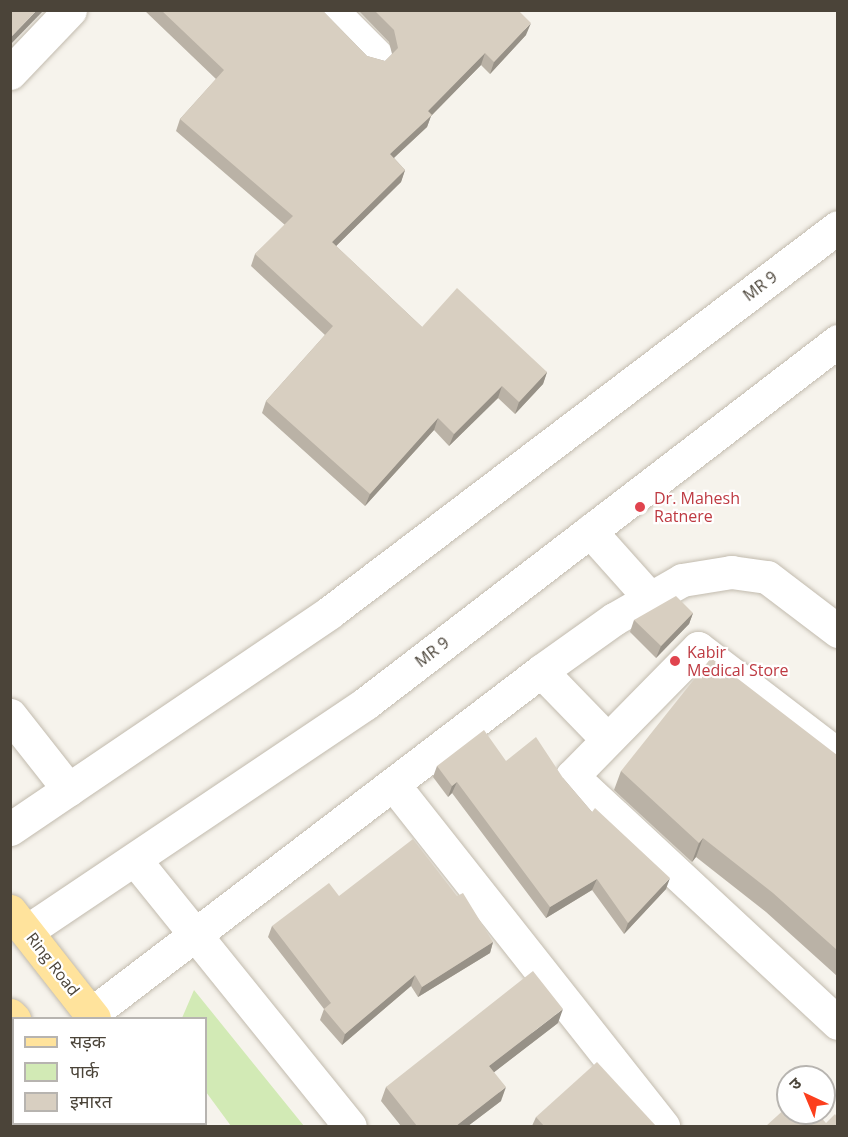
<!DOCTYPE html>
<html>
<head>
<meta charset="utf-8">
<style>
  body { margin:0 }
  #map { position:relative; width:848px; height:1137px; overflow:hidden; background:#f6f3ec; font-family:"Open Sans","Noto Sans Devanagari",sans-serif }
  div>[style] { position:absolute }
  .green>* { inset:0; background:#d2eab5 }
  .roads { filter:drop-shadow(0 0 2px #c2bbae) drop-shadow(0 0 2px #c2bbae) }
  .minor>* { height:33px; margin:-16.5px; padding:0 16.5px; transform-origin:16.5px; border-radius:16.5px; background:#fff }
  .major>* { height:33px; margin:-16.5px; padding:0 16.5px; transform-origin:16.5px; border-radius:16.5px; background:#ffe39c }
  .wall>* { inset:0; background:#bab2a6 }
  .shaded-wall>* { inset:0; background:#979187 }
  .building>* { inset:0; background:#d8cfc1 }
  .dots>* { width:16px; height:16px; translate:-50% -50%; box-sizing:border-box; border:3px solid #fff; border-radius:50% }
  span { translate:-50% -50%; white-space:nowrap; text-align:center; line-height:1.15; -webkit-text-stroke:4.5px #fff; paint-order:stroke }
  .street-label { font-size:16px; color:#4b4439 }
  .health-label { font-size:16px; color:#be3a42 }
  .left { translate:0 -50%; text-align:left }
  .frame { position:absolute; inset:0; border:12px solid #4b4439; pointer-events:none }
  .legend { position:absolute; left:12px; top:1017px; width:195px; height:108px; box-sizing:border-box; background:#fff; border:2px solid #b7b4b0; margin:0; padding:8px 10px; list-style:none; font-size:18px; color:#4b4439 }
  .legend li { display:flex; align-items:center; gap:12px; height:30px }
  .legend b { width:30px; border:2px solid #b7b4b0 }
  .north { position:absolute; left:776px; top:1065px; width:60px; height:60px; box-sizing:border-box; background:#fff; border:2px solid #b7b4b0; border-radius:50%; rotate:316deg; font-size:16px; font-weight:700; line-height:24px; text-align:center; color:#4b4439 }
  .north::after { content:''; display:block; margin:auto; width:21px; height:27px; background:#fc3f1d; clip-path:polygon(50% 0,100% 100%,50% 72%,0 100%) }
</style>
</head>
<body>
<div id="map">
  <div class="green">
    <div style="clip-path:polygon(194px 990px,304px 1126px,231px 1126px,206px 1092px,206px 1018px,182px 1018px)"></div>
  </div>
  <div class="roads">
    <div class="minor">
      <div style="left:331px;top:10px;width:64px;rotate:45deg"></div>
      <div style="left:10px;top:73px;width:87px;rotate:-46.4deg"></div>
      <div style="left:590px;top:531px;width:90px;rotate:48.2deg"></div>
      <div style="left:541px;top:671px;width:93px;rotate:45.9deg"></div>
      <div style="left:10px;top:715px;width:95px;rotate:51.8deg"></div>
      <div style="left:838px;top:755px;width:176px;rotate:-142.6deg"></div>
      <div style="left:698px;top:648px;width:180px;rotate:134.5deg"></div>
      <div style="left:572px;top:776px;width:363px;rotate:42.9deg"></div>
      <div style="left:393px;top:784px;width:436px;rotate:51.7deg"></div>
      <div style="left:10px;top:829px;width:387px;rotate:-34.1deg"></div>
      <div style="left:330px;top:612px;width:637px;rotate:-37.16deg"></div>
      <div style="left:135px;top:860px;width:342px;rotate:51.1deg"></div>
      <div style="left:27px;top:931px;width:409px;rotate:-33.9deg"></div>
      <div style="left:366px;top:703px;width:595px;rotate:-37.49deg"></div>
      <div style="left:91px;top:1014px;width:566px;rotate:-37.32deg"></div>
      <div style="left:541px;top:671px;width:90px;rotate:-35.5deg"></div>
      <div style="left:614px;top:619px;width:78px;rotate:-29.8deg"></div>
      <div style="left:682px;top:580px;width:50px;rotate:-9.3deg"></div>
      <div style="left:731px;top:572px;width:36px;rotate:8deg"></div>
      <div style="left:767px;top:577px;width:89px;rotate:37.3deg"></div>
    </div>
    <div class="major">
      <div style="left:10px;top:911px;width:136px;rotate:51.9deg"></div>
      <div style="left:10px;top:1015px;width:6px;rotate:45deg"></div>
      <div style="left:95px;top:1124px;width:4px;rotate:34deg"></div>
      <div style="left:175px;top:1124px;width:3px;rotate:45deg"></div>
    </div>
  </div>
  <div class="wall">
    <div style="clip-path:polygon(144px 10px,322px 10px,367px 56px,385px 61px,392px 54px,389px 42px,358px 10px,518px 10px,526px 35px,490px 74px,481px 65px,431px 116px,427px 127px,394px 158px,405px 170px,401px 182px,336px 246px,422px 327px,547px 372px,543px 384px,515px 414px,498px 398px,449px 446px,434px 430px,365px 506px,262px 413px,266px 401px,325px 335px,251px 266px,255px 254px,285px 225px,176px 131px,180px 119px,216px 79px)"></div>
    <div style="clip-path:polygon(693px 613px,689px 624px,656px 658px,630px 632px,634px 620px)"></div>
    <div style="clip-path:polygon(837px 755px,837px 976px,766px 912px,696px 857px,692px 862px,614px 790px,621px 771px)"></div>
    <div style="clip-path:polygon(506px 761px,563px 778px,592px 812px,666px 889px,624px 934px,592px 890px,546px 918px,452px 793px,448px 797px,433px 777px,437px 766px)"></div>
    <div style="clip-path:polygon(272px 926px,493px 942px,490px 953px,418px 997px,411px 986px,342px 1045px,320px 1020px,324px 1009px,268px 937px)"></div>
    <div style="clip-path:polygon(558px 1023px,494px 1072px,501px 1101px,468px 1126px,401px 1126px,381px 1101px,386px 1087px)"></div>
    <div style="clip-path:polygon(536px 1117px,656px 1126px,532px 1126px)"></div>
  </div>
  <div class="shaded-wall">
    <div style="clip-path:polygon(37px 10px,44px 10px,10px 45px,10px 38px)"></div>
    <div style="clip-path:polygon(531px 23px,526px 35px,490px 74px,494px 62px)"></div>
    <div style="clip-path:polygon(485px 53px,481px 65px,431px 116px,427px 127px,385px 166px,390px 154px,428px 111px)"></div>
    <div style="clip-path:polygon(405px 170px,401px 182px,328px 254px,332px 242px)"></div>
    <div style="clip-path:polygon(547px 372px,543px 384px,515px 414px,519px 402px)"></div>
    <div style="clip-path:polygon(502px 386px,498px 398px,449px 446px,454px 434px)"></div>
    <div style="clip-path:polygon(438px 418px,434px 430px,365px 506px,370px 494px)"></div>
    <div style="clip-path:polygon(693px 613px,689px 624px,656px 658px,661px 646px)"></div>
    <div style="clip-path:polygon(457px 782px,452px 793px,448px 797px,452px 786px)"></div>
    <div style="clip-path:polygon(703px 838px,696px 857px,692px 862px,699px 843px)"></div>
    <div style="clip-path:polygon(670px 878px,666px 889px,624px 934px,628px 923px)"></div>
    <div style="clip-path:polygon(597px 879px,592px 890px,546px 918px,550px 907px)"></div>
    <div style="clip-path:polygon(493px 942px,490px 953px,418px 997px,422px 987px)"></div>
    <div style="clip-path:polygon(415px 975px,411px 986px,342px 1045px,345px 1034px)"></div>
    <div style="clip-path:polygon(563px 1009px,558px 1023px,484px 1080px,489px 1066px)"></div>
    <div style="clip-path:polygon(506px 1087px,501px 1101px,468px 1126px,456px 1126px)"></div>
  </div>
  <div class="building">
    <div style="clip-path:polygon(10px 10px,37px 10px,10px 38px)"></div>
    <div style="clip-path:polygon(161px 10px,322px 10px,367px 56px,385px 61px,398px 48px,394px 30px,374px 10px,518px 10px,531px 23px,494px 62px,485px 53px,428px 111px,432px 115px,390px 154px,405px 170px,332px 242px,422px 327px,457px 288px,547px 372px,519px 402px,502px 386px,454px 434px,438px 418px,370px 494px,266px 401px,333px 326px,255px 254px,293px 216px,180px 119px,224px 70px)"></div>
    <div style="clip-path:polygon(676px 596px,693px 613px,661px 646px,634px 620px)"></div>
    <div style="clip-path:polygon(711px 658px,837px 755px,837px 950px,773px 893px,703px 838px,699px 843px,621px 771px)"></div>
    <div style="clip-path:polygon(484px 730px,506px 761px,536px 737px,563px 778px,592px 812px,595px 808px,670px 878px,628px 923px,597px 879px,550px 907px,457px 782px,452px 786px,437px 766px)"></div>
    <div style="clip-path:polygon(413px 839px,457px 896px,463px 893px,493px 942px,422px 987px,415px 975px,345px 1034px,324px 1009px,331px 1003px,272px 926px,329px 883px,339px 896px)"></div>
    <div style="clip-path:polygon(533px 971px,563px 1009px,489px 1066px,506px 1087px,456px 1126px,417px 1126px,386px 1087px)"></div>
    <div style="clip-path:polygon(597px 1062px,656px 1126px,544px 1126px,536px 1117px)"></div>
    <div style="clip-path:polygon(788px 1106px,788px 1113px,817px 1113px,826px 1123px,835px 1114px,837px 1117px,837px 1126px,766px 1126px)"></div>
  </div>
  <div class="dots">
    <div style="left:640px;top:507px;background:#e0444e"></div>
    <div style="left:675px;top:661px;background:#e0444e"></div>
  </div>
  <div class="street-label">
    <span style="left:760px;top:286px;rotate:-37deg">MR 9</span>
    <span style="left:432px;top:652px;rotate:-38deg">MR 9</span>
    <span style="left:53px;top:964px;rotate:52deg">Ring Road</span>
  </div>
  <div class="health-label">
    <span class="left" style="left:654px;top:507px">Dr. Mahesh<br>Ratnere</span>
    <span class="left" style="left:687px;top:661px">Kabir<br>Medical Store</span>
  </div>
  <div class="frame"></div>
  <ul class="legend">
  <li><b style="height:8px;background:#ffe39c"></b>सड़क</li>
  <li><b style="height:16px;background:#d2eab5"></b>पार्क</li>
  <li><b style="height:16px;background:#d8cfc1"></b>इमारत</li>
  </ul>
  <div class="north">उ</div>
</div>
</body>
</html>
